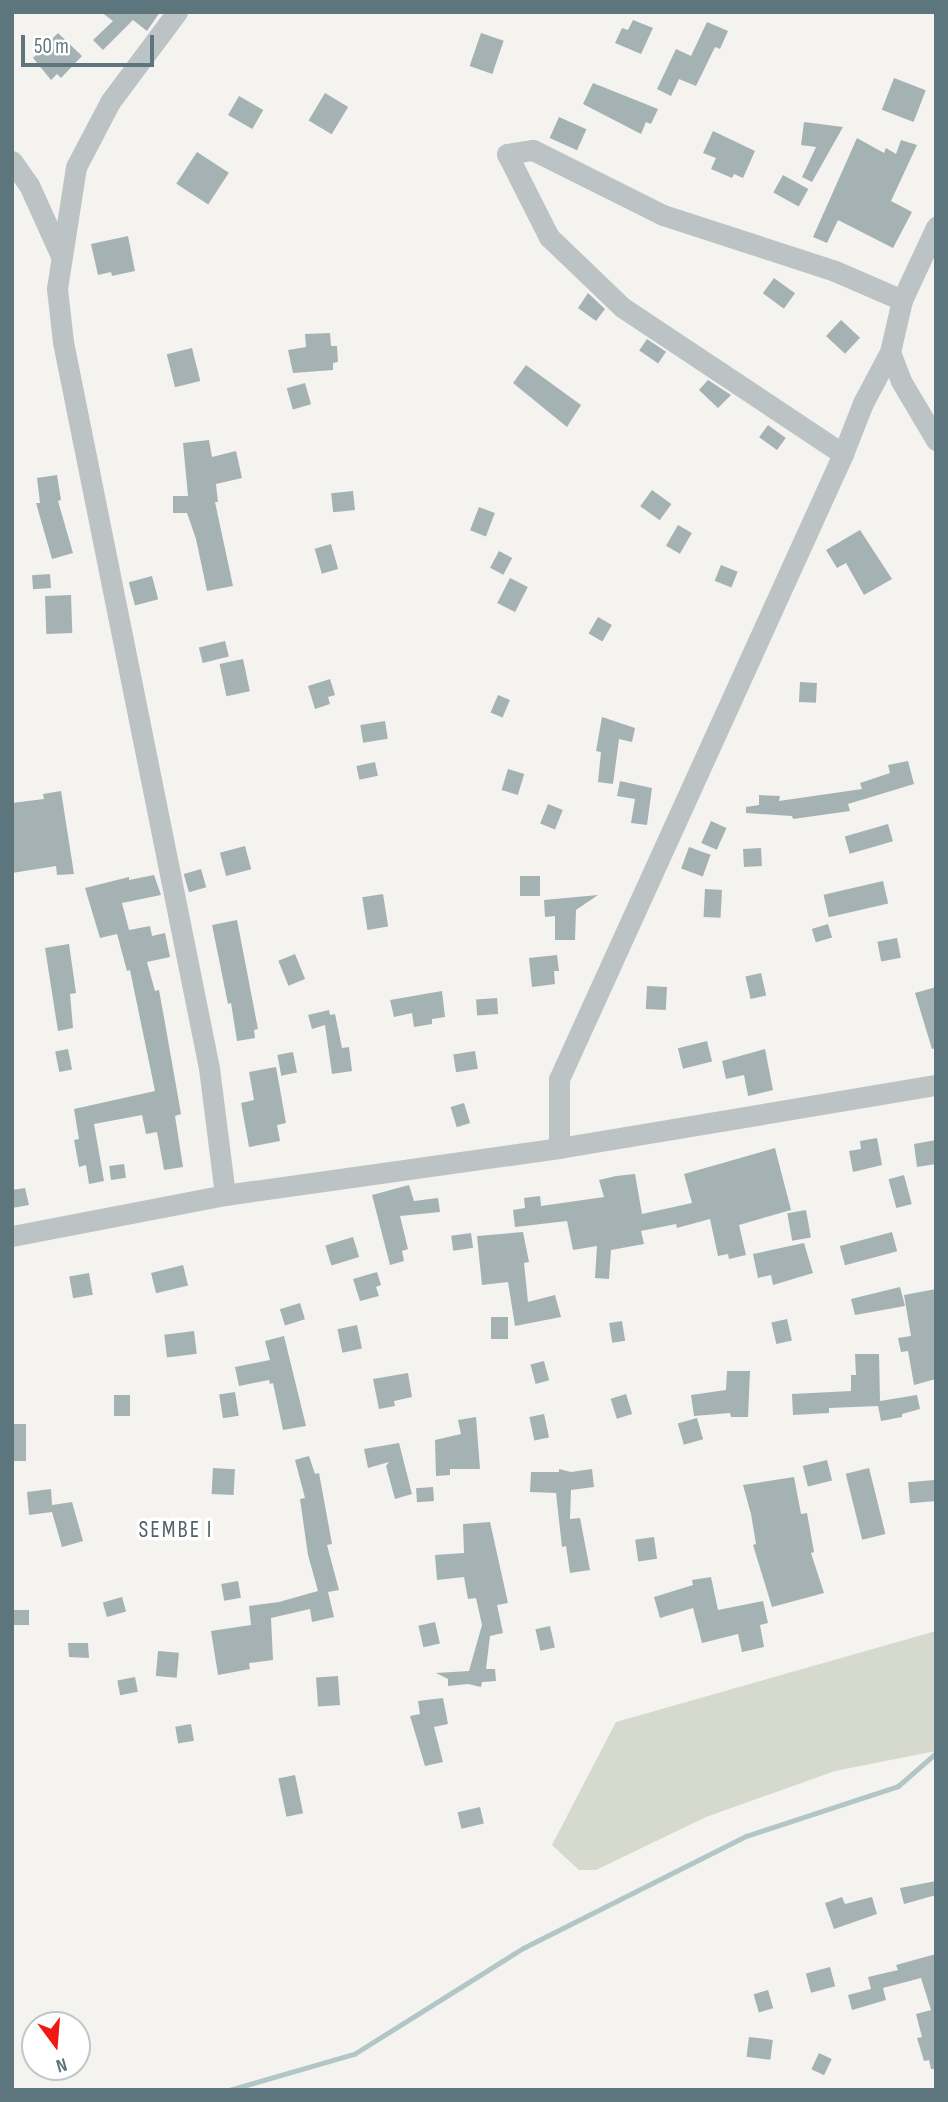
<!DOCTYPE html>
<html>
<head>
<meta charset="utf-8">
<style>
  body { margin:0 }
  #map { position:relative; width:948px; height:2102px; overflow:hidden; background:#f4f3ef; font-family:"Sofia Sans Condensed",sans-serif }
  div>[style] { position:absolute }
  .green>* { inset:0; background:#d5d9ce }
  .stream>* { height:5px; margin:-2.5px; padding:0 2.5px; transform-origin:2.5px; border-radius:2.5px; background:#b3c6c7 }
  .building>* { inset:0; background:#a5b2b4; transform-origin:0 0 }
  .minor>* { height:21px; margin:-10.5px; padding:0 10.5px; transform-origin:10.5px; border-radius:10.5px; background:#bcc3c5 }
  span { translate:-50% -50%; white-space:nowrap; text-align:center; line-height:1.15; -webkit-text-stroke:7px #fff; paint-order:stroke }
  .neighbourhood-label { font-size:23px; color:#4f6267; letter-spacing:2px }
  .frame { position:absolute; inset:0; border:14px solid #5d767d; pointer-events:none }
  .north { position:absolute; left:21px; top:2011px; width:70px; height:70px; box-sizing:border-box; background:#fff; border:2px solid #bec8cb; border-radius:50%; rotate:164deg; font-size:19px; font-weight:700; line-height:28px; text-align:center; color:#5d767d }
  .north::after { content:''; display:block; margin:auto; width:24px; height:32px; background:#ef1814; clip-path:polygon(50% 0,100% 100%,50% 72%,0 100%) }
  .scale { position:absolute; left:21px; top:35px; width:133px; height:32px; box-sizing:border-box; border:4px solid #5d767d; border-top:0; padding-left:9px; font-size:21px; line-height:24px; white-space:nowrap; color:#5d767d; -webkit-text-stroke:5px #fff; paint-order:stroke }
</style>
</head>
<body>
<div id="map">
  <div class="green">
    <div style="clip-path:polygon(936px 1631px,936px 1751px,835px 1771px,706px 1817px,596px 1870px,579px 1870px,552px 1845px,616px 1722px)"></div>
  </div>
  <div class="stream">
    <div style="left:229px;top:2090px;width:130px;rotate:-16.1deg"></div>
    <div style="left:354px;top:2054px;width:199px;rotate:-32.1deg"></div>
    <div style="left:523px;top:1948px;width:250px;rotate:-26.7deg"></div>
    <div style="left:746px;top:1836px;width:160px;rotate:-18.2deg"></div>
    <div style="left:898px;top:1786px;width:50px;rotate:-41deg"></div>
  </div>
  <div class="building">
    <div style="clip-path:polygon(101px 12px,160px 12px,147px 31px,133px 20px,103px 50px,93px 40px,113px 21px)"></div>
    <div style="clip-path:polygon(633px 20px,653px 28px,641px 54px,615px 43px,622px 28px,628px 30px)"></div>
    <div style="clip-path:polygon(707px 22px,728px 31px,720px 49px,715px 47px,696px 86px,679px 79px,671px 96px,657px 89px,676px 49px,691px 56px)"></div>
    <div style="clip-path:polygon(58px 33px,82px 56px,61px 78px,57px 74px,51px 80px,33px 58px)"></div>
    <div style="left:481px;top:33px;width:24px;height:35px;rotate:19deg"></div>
    <div style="left:894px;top:78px;width:34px;height:34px;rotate:21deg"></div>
    <div style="clip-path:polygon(593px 83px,658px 109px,651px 124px,646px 122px,641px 134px,583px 104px)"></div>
    <div style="left:325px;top:93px;width:27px;height:32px;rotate:31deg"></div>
    <div style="left:239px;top:96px;width:28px;height:22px;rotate:30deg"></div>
    <div style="left:559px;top:117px;width:30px;height:23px;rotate:24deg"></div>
    <div style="clip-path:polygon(804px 122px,843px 127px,812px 182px,802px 177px,816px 147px,801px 145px)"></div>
    <div style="clip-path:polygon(713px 131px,755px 151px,743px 178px,734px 174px,732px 178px,711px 169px,716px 158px,703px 153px)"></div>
    <div style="clip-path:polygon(857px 138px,884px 153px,886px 148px,896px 154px,901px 140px,917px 145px,891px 201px,912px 212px,893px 248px,838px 220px,827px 243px,813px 237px)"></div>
    <div style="left:197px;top:152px;width:38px;height:38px;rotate:33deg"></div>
    <div style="left:783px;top:175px;width:29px;height:20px;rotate:29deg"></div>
    <div style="clip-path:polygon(128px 236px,135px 271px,112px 276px,111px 272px,98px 275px,91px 244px)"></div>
    <div style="left:774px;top:278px;width:26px;height:19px;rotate:36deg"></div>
    <div style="clip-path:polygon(588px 293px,605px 309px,596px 321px,578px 308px)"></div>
    <div style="left:841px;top:320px;width:26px;height:22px;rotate:43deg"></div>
    <div style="clip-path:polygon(330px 333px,331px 346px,337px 346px,338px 362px,333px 363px,333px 370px,293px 373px,288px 350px,306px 347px,305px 334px)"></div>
    <div style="left:647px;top:339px;width:23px;height:14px;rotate:34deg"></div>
    <div style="left:192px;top:348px;width:34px;height:26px;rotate:76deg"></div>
    <div style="clip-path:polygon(526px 365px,581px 405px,567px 427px,513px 383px)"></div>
    <div style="clip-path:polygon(708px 380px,731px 395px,718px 408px,699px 390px)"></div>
    <div style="left:305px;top:383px;width:22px;height:19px;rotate:74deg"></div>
    <div style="left:768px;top:425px;width:22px;height:15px;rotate:36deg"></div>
    <div style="clip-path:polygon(209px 440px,212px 457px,236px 451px,242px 478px,216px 484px,218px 502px,215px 502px,233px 586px,207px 591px,196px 539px,187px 513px,173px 513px,173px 496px,188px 496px,183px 443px)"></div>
    <div style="clip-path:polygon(57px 475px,61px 500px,58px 501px,73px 553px,52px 559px,36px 503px,40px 503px,37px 478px)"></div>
    <div style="left:652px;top:490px;width:24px;height:20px;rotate:36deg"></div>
    <div style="left:353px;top:491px;width:19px;height:22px;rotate:84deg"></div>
    <div style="left:479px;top:507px;width:17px;height:25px;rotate:21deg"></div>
    <div style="left:678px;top:525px;width:16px;height:24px;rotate:30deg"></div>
    <div style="clip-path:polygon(860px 530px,892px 579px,864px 595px,846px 563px,837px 568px,826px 550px)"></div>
    <div style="left:331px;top:544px;width:26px;height:17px;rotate:74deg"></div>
    <div style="left:499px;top:551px;width:15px;height:19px;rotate:28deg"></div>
    <div style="left:721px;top:565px;width:18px;height:17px;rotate:22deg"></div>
    <div style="left:50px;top:574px;width:14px;height:18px;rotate:86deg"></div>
    <div style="left:152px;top:576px;width:24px;height:24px;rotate:75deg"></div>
    <div style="left:510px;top:578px;width:20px;height:28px;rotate:27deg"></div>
    <div style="left:71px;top:595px;width:38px;height:26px;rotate:88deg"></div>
    <div style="left:598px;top:617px;width:16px;height:19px;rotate:30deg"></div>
    <div style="left:225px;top:641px;width:16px;height:27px;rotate:76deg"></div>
    <div style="left:243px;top:659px;width:33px;height:24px;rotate:78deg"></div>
    <div style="clip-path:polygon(330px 679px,335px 695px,328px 697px,330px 704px,315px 709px,308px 686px)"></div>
    <div style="left:800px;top:682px;width:17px;height:20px;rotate:3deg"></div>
    <div style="left:498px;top:695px;width:13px;height:19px;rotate:23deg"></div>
    <div style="clip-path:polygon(602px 717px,635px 728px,632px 742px,619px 739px,613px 784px,598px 782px,601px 752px,596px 751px)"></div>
    <div style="left:385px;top:721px;width:18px;height:25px;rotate:81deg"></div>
    <div style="clip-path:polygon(908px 761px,914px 784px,848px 804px,850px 811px,793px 819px,792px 816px,746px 813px,746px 807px,759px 805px,759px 795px,780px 796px,779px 801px,862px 789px,860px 783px,890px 773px,888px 765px)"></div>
    <div style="left:375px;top:762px;width:14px;height:19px;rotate:78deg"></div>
    <div style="left:508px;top:769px;width:17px;height:22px;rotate:17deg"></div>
    <div style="clip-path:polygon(620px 781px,652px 788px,647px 825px,631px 823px,635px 799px,617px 796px)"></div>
    <div style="clip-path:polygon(61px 791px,74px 874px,57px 875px,56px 866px,12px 873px,12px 803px,44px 799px,43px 794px)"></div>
    <div style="left:548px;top:804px;width:16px;height:21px;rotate:22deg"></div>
    <div style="left:711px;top:821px;width:17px;height:24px;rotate:24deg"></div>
    <div style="left:888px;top:824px;width:18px;height:45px;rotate:74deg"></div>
    <div style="left:245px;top:846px;width:24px;height:26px;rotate:75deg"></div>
    <div style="left:689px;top:847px;width:23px;height:23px;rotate:20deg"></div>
    <div style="left:761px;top:848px;width:18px;height:18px;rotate:87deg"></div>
    <div style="left:201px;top:869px;width:19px;height:18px;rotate:74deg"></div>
    <div style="clip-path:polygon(154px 875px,161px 895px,122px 903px,129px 930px,150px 926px,152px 936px,165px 933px,170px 957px,147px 962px,155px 991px,159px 990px,165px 1023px,181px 1114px,175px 1116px,183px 1167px,164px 1170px,157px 1132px,146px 1134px,142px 1115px,94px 1124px,104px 1181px,89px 1184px,86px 1165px,79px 1167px,74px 1140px,79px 1139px,74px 1109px,155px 1091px,130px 970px,127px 971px,117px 934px,100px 938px,85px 888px,129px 877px,129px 880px)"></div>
    <div style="left:520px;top:876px;width:20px;height:20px"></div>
    <div style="left:883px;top:881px;width:23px;height:61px;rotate:77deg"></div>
    <div style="left:705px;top:889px;width:17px;height:28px;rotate:3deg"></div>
    <div style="left:383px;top:894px;width:33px;height:21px;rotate:81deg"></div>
    <div style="clip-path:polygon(598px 895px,576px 910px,575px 940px,555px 940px,555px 916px,545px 917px,544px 900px)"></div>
    <div style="clip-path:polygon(237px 920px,258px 1029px,254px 1030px,255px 1038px,237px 1041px,231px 1003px,228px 1004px,212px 925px)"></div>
    <div style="left:828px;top:924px;width:14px;height:17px;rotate:73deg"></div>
    <div style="left:897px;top:938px;width:20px;height:20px;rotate:79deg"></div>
    <div style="clip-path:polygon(69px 944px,76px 993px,70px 994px,73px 1028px,58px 1031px,45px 948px)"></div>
    <div style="left:295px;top:954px;width:27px;height:18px;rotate:68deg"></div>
    <div style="clip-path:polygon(557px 955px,559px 971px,554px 971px,555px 984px,532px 987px,529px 958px)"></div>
    <div style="left:761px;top:973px;width:23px;height:16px;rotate:77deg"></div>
    <div style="left:647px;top:986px;width:20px;height:23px;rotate:3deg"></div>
    <div style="clip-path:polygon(936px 987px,936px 1048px,932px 1049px,915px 993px)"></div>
    <div style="clip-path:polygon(442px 991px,445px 1017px,432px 1019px,432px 1024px,414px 1027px,412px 1013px,394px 1017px,390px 1000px)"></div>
    <div style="left:497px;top:998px;width:16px;height:21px;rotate:86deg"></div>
    <div style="clip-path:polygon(329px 1010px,330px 1015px,335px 1014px,342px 1048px,349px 1047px,352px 1071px,332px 1074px,325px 1025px,312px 1029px,308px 1015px)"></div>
    <div style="left:707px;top:1041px;width:21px;height:30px;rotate:76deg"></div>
    <div style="left:68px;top:1049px;width:21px;height:13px;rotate:79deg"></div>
    <div style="clip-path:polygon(765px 1049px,773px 1090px,748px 1096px,744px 1075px,726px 1079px,722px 1061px)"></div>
    <div style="left:475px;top:1051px;width:18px;height:22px;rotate:81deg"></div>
    <div style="left:293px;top:1052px;width:21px;height:16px;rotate:79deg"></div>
    <div style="clip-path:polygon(276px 1067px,286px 1123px,277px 1125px,280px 1141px,249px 1147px,241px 1103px,254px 1100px,249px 1072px)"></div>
    <div style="left:464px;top:1103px;width:21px;height:14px;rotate:73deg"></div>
    <div style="clip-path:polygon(877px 1138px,882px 1165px,853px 1172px,849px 1151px,861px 1149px,860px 1141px)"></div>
    <div style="clip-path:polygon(936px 1140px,936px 1164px,917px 1167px,914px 1144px)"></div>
    <div style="clip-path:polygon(775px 1148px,791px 1210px,739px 1225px,746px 1255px,729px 1259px,728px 1254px,718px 1256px,710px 1219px,677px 1228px,676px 1224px,641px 1231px,644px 1244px,611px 1250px,609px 1279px,595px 1278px,597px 1246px,573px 1250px,567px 1221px,515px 1227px,513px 1210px,525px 1208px,524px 1198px,540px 1196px,541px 1206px,604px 1197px,599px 1180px,616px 1176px,635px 1174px,642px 1214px,692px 1203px,684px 1174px)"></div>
    <div style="left:124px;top:1164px;width:14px;height:15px;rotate:82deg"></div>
    <div style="left:904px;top:1175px;width:30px;height:16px;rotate:75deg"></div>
    <div style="clip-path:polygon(409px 1185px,414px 1201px,438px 1198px,440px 1212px,400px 1216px,408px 1249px,402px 1251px,404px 1261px,390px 1265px,372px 1195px)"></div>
    <div style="clip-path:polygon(25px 1188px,29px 1205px,12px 1208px,12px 1190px)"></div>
    <div style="left:806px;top:1210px;width:28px;height:19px;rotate:80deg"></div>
    <div style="clip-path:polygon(523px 1232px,529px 1262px,524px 1263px,528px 1302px,555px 1295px,561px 1317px,515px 1326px,508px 1282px,482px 1285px,477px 1236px)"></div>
    <div style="left:892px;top:1232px;width:20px;height:54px;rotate:75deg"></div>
    <div style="left:471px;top:1233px;width:15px;height:20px;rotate:82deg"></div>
    <div style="left:353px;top:1237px;width:21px;height:29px;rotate:73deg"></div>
    <div style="clip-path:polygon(804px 1243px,813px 1273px,773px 1285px,771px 1275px,758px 1278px,753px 1254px)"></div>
    <div style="left:183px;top:1265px;width:21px;height:33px;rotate:76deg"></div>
    <div style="clip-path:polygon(377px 1272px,381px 1285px,376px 1287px,379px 1296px,360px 1301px,353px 1279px)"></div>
    <div style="left:89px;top:1273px;width:22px;height:20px;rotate:80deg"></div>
    <div style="clip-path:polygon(900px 1287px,905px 1306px,855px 1315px,851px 1299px)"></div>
    <div style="clip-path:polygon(936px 1289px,936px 1379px,914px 1385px,908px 1351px,901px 1352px,898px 1338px,911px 1336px,904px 1295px)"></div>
    <div style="left:300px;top:1303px;width:17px;height:21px;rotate:73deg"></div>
    <div style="left:491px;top:1317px;width:17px;height:22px"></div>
    <div style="left:787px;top:1319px;width:22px;height:16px;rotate:77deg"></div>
    <div style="left:622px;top:1321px;width:20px;height:13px;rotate:81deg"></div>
    <div style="left:357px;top:1325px;width:24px;height:20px;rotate:78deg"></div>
    <div style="left:194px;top:1331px;width:23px;height:30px;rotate:83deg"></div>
    <div style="clip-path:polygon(284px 1336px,306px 1426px,283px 1430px,273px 1383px,270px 1384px,269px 1380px,239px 1386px,235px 1367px,270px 1360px,265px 1341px)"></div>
    <div style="clip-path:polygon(855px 1354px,879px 1354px,880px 1401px,917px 1395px,920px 1409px,902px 1414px,902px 1417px,881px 1421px,878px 1406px,829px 1408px,829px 1413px,793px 1415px,792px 1394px,851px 1391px,851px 1375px,856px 1375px)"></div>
    <div style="left:544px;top:1361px;width:20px;height:14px;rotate:75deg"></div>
    <div style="clip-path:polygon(727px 1371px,750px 1371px,748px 1417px,731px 1417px,730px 1413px,694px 1416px,691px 1395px,726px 1390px)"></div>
    <div style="clip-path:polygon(408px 1373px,412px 1397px,394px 1401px,395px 1406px,379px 1409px,373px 1379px)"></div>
    <div style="left:235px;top:1392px;width:24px;height:16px;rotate:81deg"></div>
    <div style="left:626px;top:1394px;width:21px;height:16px;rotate:73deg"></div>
    <div style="left:114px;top:1395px;width:16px;height:21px"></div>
    <div style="left:544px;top:1414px;width:24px;height:15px;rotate:78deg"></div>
    <div style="clip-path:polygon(476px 1417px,480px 1469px,450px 1469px,450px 1475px,436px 1476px,435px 1440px,461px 1434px,458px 1420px)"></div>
    <div style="left:697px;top:1418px;width:22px;height:20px;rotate:74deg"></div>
    <div style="left:12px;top:1424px;width:14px;height:37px"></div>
    <div style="clip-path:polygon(399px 1443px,412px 1494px,395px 1499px,386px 1466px,389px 1462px,368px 1468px,364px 1449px)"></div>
    <div style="clip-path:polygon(309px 1456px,315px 1474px,319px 1473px,332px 1544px,327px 1545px,339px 1590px,328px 1592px,334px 1617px,312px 1622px,310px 1609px,271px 1618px,273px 1660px,249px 1663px,250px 1669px,218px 1675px,211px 1631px,251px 1625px,249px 1606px,279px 1602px,318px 1591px,308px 1555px,300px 1499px,305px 1498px,295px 1460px)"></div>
    <div style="left:827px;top:1460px;width:21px;height:25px;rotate:76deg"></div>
    <div style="left:213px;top:1468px;width:22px;height:26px;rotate:3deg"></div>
    <div style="left:869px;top:1468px;width:68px;height:24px;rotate:76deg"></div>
    <div style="clip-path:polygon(559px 1469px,571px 1472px,592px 1469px,594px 1487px,571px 1490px,570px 1519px,580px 1518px,590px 1570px,570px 1573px,566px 1546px,562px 1547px,556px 1493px,530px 1492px,531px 1472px,559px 1472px)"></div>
    <div style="clip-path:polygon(794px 1477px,801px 1514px,807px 1513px,814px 1552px,811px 1553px,824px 1593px,772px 1607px,753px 1545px,756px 1544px,751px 1514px,743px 1485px)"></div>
    <div style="left:934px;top:1480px;width:21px;height:26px;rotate:85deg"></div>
    <div style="left:433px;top:1487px;width:14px;height:17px;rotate:86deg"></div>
    <div style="clip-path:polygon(51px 1489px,52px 1505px,72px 1502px,83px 1541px,62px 1547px,52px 1512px,29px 1515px,27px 1492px)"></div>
    <div style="clip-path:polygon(490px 1522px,508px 1603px,497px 1605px,503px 1633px,490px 1636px,486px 1669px,495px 1669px,496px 1681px,482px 1682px,481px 1687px,468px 1684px,448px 1686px,448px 1679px,436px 1673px,469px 1671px,482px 1625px,476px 1598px,468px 1599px,464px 1577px,437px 1580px,435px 1555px,464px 1553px,463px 1524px)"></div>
    <div style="left:654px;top:1537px;width:22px;height:19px;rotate:82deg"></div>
    <div style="clip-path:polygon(711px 1577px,718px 1610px,763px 1601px,768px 1623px,760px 1625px,764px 1647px,742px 1652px,738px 1634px,702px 1643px,693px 1608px,660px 1618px,654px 1597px,693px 1585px,692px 1580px)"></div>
    <div style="left:238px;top:1581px;width:17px;height:17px;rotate:80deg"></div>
    <div style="left:122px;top:1597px;width:15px;height:20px;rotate:74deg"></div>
    <div style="left:13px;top:1610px;width:16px;height:15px"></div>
    <div style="left:435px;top:1622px;width:22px;height:17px;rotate:77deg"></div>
    <div style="left:550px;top:1626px;width:22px;height:15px;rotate:77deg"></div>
    <div style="clip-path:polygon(68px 1643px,88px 1643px,89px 1658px,69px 1657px)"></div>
    <div style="left:158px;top:1651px;width:21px;height:25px;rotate:5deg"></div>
    <div style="left:338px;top:1676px;width:29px;height:22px;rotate:86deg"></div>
    <div style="left:135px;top:1677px;width:15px;height:18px;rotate:79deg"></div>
    <div style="clip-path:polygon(443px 1698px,448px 1724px,434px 1727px,443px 1762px,425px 1766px,410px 1716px,420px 1714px,418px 1701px)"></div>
    <div style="left:191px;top:1724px;width:17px;height:16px;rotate:80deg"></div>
    <div style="left:295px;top:1775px;width:39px;height:17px;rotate:78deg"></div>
    <div style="left:480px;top:1807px;width:17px;height:23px;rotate:77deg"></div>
    <div style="clip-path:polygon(936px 1881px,936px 1895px,904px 1904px,900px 1888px)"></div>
    <div style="clip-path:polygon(842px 1897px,845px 1904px,872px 1897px,877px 1914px,834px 1929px,825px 1903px)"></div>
    <div style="clip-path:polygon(936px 1954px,936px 2069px,931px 2069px,929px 2060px,924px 2061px,917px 2038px,922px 2037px,916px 2014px,931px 2010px,921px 1978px,883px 1988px,886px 2000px,852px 2010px,848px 1995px,871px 1989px,868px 1977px,898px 1970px,896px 1965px)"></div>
    <div style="left:830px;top:1967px;width:20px;height:25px;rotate:75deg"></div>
    <div style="left:768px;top:1990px;width:19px;height:15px;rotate:74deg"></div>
    <div style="left:749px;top:2037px;width:24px;height:20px;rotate:7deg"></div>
    <div style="left:819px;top:2053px;width:14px;height:18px;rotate:25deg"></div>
  </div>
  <div class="minor">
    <div style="left:177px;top:12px;width:112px;rotate:126.7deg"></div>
    <div style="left:110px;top:102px;width:73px;rotate:117.6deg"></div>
    <div style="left:76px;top:167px;width:123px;rotate:98.9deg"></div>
    <div style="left:57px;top:289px;width:53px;rotate:83.5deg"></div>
    <div style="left:63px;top:342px;width:741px;rotate:78.63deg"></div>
    <div style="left:209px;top:1068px;width:128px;rotate:82.8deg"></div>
    <div style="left:12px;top:161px;width:29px;rotate:55deg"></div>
    <div style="left:29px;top:185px;width:78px;rotate:65.7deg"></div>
    <div style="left:890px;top:352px;width:31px;rotate:69deg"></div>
    <div style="left:901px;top:381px;width:69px;rotate:59.3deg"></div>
    <div style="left:843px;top:454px;width:265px;rotate:-146.4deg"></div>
    <div style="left:622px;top:307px;width:101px;rotate:-136.2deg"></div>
    <div style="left:549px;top:237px;width:93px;rotate:-116.8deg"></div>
    <div style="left:507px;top:154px;width:26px;rotate:-9deg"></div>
    <div style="left:533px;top:150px;width:145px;rotate:26.6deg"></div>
    <div style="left:663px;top:215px;width:181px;rotate:18deg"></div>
    <div style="left:835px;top:271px;width:73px;rotate:23.4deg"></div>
    <div style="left:559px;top:1148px;width:69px;rotate:-90deg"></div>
    <div style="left:559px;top:1079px;width:686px;rotate:-65.56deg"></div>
    <div style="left:843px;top:454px;width:55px;rotate:-68.6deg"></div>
    <div style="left:863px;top:403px;width:58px;rotate:-62.1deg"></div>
    <div style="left:890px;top:352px;width:53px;rotate:-77deg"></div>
    <div style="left:902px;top:300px;width:81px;rotate:-65deg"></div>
    <div style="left:12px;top:1236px;width:217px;rotate:-10.9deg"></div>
    <div style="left:225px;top:1195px;width:337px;rotate:-8deg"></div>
    <div style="left:559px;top:1148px;width:382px;rotate:-9.5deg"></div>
  </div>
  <div class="neighbourhood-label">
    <span style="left:176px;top:1530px">SEMBE I</span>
  </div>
  <div class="frame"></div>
  <div class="north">N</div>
  <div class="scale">50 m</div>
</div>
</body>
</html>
